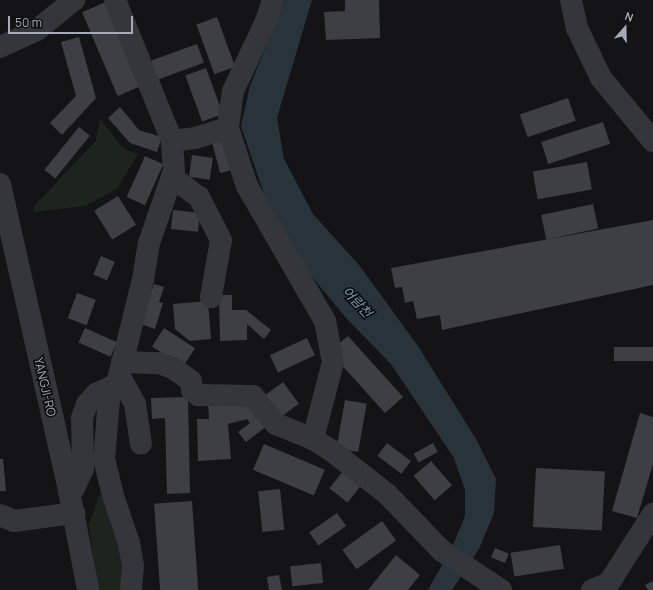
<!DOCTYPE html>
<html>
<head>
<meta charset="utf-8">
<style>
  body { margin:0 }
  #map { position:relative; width:653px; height:590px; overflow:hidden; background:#141416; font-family:Manrope,"Noto Sans KR",sans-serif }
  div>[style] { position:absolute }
  .green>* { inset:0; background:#1c241d }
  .water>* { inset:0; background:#29333b }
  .building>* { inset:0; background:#3e3f44; transform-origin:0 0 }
  .minor>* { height:22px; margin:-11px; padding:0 11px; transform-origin:11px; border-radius:11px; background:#35363c }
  span { translate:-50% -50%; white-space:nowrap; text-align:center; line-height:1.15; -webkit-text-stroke:3.5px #0f0f11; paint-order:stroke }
  .street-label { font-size:12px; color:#a5abb8 }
  .water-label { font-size:13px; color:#799ab6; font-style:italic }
  .north { position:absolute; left:605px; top:8px; width:40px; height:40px; -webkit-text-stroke:3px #0f0f11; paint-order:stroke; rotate:20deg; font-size:11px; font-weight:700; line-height:16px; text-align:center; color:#a5abb8 }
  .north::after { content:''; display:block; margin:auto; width:14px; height:18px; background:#a5abb8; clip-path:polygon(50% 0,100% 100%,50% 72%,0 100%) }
  .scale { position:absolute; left:8px; top:16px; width:125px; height:18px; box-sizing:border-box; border:2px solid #a5abb8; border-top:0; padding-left:5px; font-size:12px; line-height:14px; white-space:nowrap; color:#a5abb8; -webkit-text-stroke:3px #0f0f11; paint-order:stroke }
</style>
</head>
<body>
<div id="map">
  <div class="green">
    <div style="clip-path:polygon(100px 119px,125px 150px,138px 154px,117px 189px,85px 206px,34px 212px,33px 207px,96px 141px)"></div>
    <div style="clip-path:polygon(100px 493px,125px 563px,122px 590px,97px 590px,89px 524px)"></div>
  </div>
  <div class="water">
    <div style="clip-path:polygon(285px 0,312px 0,277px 118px,284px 159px,313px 214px,359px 265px,418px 346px,476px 439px,496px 479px,494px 513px,479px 549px,452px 590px,428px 590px,453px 545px,465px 516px,465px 490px,454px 458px,391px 364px,347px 319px,308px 272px,272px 217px,241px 126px,250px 86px)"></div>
  </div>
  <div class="building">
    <div style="clip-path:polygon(345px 0,379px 0,380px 38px,326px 40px,324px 12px,345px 11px)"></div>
    <div style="left:106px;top:2px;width:91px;height:26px;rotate:67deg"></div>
    <div style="left:217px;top:17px;width:53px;height:22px;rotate:70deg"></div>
    <div style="clip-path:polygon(79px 37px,96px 98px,62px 135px,50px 123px,76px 96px,61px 42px)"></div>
    <div style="left:197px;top:44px;width:20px;height:50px;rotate:70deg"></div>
    <div style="left:206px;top:68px;width:49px;height:22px;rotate:70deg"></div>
    <div style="left:568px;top:98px;width:24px;height:51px;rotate:71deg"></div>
    <div style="clip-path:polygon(120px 107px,139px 130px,162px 137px,157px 152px,130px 143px,108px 118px)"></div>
    <div style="left:603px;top:122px;width:23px;height:65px;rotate:72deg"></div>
    <div style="left:79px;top:127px;width:14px;height:55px;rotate:39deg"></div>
    <div style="left:224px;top:137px;width:34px;height:13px;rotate:75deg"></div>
    <div style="left:192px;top:155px;width:21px;height:22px;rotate:8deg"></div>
    <div style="left:145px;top:156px;width:20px;height:45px;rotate:24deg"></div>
    <div style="left:587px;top:162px;width:28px;height:55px;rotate:80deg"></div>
    <div style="left:118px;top:196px;width:34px;height:28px;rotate:58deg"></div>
    <div style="left:593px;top:204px;width:25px;height:53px;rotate:78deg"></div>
    <div style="left:173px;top:210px;width:27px;height:19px;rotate:6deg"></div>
    <div style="clip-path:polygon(653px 220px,653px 285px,442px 330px,440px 315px,417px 319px,413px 301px,405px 303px,402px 287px,395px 288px,391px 268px)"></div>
    <div style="left:101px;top:256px;width:15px;height:20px;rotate:23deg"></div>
    <div style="clip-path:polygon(154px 284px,164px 287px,159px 302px,163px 303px,155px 329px,141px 324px)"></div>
    <div style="left:77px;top:293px;width:20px;height:27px;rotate:20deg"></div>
    <div style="clip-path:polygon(219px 295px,232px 295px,232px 310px,246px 310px,271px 330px,264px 339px,247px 324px,247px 340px,220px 341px)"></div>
    <div style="clip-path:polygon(208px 301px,211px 339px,190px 341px,175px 329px,173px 304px)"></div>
    <div style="left:85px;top:328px;width:35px;height:16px;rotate:24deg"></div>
    <div style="left:164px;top:328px;width:37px;height:22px;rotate:33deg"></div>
    <div style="clip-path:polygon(348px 336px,403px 397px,385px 413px,340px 363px,337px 345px)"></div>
    <div style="left:307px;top:338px;width:19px;height:41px;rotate:65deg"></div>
    <div style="left:653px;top:347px;width:14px;height:39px;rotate:90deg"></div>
    <div style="left:283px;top:382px;width:27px;height:22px;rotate:54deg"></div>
    <div style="clip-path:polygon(188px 397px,190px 493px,167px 494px,165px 418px,152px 419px,151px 398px)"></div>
    <div style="left:345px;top:400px;width:22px;height:49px;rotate:10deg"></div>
    <div style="clip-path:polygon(252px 403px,268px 425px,246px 442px,238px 432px,250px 423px,247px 419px,228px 424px,231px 459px,198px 461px,197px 419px,209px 419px,208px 404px)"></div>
    <div style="clip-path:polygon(640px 413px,653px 417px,653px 464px,637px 518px,612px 511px)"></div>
    <div style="left:387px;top:443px;width:30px;height:16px;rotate:37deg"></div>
    <div style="left:433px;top:443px;width:10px;height:22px;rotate:61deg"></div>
    <div style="left:264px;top:444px;width:66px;height:28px;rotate:23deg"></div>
    <div style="clip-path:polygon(0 459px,3px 459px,6px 491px,0 491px)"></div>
    <div style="left:431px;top:461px;width:32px;height:23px;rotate:49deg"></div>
    <div style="left:536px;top:468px;width:69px;height:59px;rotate:3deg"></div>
    <div style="left:343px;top:471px;width:23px;height:22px;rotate:38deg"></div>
    <div style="left:280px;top:489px;width:41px;height:22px;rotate:84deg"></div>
    <div style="left:192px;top:501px;width:89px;height:38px;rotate:86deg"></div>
    <div style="left:337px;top:513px;width:16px;height:34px;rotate:55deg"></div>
    <div style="left:382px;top:521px;width:24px;height:49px;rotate:54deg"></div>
    <div style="left:560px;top:545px;width:24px;height:50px;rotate:81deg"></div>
    <div style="left:495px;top:548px;width:15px;height:10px;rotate:23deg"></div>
    <div style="clip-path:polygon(396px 555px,420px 575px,408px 590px,368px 590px)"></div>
    <div style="left:321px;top:563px;width:20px;height:31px;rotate:84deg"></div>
    <div style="clip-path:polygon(279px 575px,282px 590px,269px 590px,267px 577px)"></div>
    <div style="clip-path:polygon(653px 581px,653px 590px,648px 590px,645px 585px)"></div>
  </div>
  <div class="minor">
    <div style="left:273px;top:0;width:22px;rotate:108deg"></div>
    <div style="left:266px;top:21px;width:77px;rotate:115.2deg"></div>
    <div style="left:233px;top:91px;width:37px;rotate:98deg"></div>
    <div style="left:228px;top:128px;width:61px;rotate:71.9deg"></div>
    <div style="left:247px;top:186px;width:156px;rotate:60deg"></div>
    <div style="left:325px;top:321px;width:42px;rotate:79deg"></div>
    <div style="left:333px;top:362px;width:80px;rotate:104.6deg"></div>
    <div style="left:571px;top:0;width:29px;rotate:78deg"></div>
    <div style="left:577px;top:28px;width:55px;rotate:64.4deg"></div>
    <div style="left:601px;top:78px;width:82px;rotate:50.5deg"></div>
    <div style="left:0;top:47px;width:41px;rotate:-24.7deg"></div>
    <div style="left:37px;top:30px;width:48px;rotate:-39deg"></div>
    <div style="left:172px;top:141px;width:23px;rotate:-7deg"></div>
    <div style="left:195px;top:138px;width:34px;rotate:-17deg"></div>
    <div style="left:172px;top:177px;width:34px;rotate:37deg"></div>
    <div style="left:199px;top:197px;width:48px;rotate:62.9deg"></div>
    <div style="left:221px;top:240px;width:58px;rotate:100deg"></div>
    <div style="left:0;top:184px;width:315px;rotate:77.3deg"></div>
    <div style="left:69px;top:491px;width:101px;rotate:79.1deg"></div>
    <div style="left:122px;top:362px;width:37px;rotate:2deg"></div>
    <div style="left:159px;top:363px;width:15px;rotate:20deg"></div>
    <div style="left:173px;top:368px;width:22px;rotate:36deg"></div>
    <div style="left:191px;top:381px;width:9px;rotate:84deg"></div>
    <div style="left:192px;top:390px;width:8px;rotate:40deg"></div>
    <div style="left:198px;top:395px;width:55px;rotate:1deg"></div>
    <div style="left:253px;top:396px;width:36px;rotate:51deg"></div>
    <div style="left:276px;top:424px;width:40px;rotate:22deg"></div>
    <div style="left:313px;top:439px;width:22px;rotate:32deg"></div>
    <div style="left:332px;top:451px;width:70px;rotate:38deg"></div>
    <div style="left:387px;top:494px;width:79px;rotate:46deg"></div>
    <div style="left:442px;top:551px;width:71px;rotate:33.5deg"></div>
    <div style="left:119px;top:375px;width:33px;rotate:61deg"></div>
    <div style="left:135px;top:404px;width:40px;rotate:81.5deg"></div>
    <div style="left:110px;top:388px;width:71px;rotate:94.8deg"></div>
    <div style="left:104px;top:459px;width:38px;rotate:76deg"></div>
    <div style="left:113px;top:496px;width:50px;rotate:71.2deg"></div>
    <div style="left:129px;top:543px;width:23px;rotate:80deg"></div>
    <div style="left:133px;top:566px;width:24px;rotate:95deg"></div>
    <div style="left:69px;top:491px;width:6px;rotate:-31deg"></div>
    <div style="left:74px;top:488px;width:21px;rotate:-65deg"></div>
    <div style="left:83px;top:469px;width:51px;rotate:-91.1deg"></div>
    <div style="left:82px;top:418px;width:15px;rotate:-70deg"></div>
    <div style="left:87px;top:404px;width:13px;rotate:-48deg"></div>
    <div style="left:96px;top:394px;width:23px;rotate:-25deg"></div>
    <div style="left:117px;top:384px;width:107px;rotate:-76deg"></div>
    <div style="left:143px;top:280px;width:37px;rotate:-81deg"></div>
    <div style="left:149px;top:243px;width:76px;rotate:-70.9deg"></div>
    <div style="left:174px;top:171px;width:30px;rotate:-94deg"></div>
    <div style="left:172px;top:141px;width:152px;rotate:-112deg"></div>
    <div style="left:0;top:515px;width:15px;rotate:23deg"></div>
    <div style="left:14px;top:521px;width:61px;rotate:-7.6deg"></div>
    <div style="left:592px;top:590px;width:18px;rotate:-22deg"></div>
    <div style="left:609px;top:583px;width:82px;rotate:-57.5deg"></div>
  </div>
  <div class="street-label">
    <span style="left:45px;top:387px;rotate:77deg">YANGJI-RO</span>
  </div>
  <div class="water-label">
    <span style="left:357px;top:302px;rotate:48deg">어람천</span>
  </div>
  <div class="north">N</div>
  <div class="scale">50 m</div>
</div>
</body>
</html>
